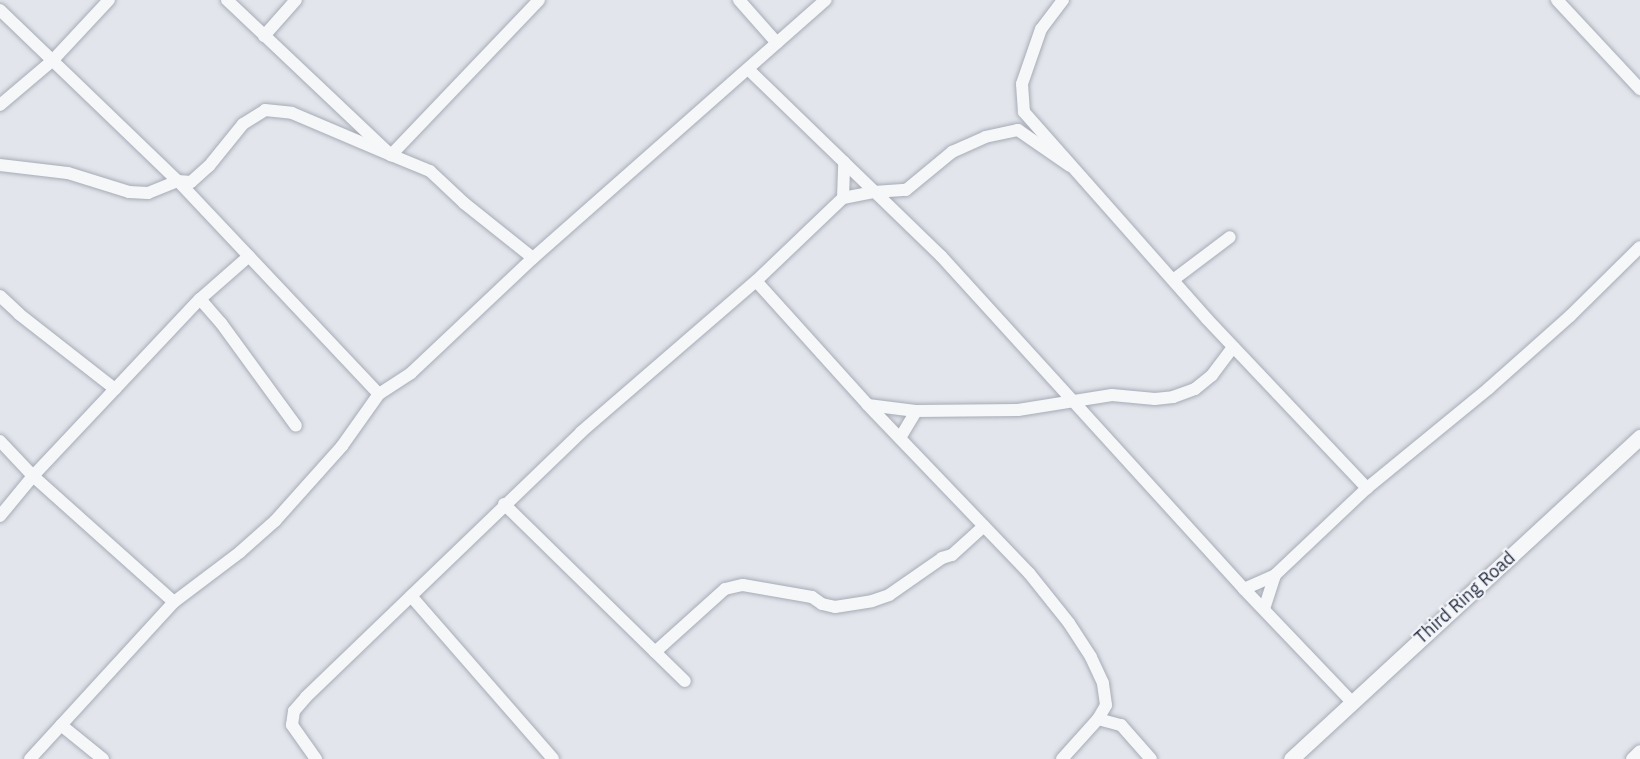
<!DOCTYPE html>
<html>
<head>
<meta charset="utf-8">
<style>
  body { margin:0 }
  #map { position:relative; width:1640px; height:759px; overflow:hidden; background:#e2e5eb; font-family:"IBM Plex Sans",sans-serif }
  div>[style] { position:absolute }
  .roads { filter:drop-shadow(0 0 2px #a7abb6) drop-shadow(0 0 2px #a7abb6) }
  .minor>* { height:12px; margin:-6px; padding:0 6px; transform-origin:6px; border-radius:6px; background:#f5f7f9 }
  .tertiary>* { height:15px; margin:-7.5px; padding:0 7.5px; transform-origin:7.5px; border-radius:7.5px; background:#f5f7f9 }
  span { translate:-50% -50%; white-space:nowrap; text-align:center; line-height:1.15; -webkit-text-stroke:4.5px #f2f4f8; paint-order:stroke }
  .street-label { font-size:18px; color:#293145 }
</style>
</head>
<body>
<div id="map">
  <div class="roads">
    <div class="minor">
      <div style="left:227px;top:0;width:226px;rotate:43.4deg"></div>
      <div style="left:391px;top:155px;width:42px;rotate:22.3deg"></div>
      <div style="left:430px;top:171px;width:47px;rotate:43.3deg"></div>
      <div style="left:464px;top:203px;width:88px;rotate:38.6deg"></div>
      <div style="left:739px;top:0;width:57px;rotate:48.5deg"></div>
      <div style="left:1063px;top:0;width:36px;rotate:127deg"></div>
      <div style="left:1041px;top:29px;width:58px;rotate:109.1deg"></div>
      <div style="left:1022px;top:84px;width:28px;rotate:86deg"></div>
      <div style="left:1024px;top:112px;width:276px;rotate:48.5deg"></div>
      <div style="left:1207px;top:319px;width:233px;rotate:46.6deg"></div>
      <div style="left:1557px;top:0;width:122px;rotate:47deg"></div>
      <div style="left:0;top:10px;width:247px;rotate:43.9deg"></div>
      <div style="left:178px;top:181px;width:293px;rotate:46.7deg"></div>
      <div style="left:264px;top:36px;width:48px;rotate:-48.4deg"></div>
      <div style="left:748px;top:69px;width:269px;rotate:44.1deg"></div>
      <div style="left:941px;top:256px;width:450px;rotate:47.7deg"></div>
      <div style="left:1244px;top:589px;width:156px;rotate:46.3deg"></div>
      <div style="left:0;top:105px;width:70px;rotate:-40.3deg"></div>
      <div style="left:53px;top:60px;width:82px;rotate:-47deg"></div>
      <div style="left:0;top:165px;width:68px;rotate:6.7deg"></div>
      <div style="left:68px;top:173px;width:64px;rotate:17.3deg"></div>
      <div style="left:129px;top:192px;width:19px;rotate:3deg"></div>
      <div style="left:148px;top:193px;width:32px;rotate:-22deg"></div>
      <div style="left:178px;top:181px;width:13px;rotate:4deg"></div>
      <div style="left:191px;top:182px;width:24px;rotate:-42deg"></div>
      <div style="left:209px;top:166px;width:54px;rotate:-51deg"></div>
      <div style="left:243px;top:124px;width:26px;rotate:-32deg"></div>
      <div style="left:265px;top:110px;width:27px;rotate:6deg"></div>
      <div style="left:292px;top:113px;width:108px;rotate:23deg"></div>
      <div style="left:391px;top:155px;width:214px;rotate:-46.3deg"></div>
      <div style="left:843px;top:198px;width:36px;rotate:-88deg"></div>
      <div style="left:1173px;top:280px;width:71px;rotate:-37deg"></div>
      <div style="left:0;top:296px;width:26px;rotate:43deg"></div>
      <div style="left:19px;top:314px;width:122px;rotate:38deg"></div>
      <div style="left:200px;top:299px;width:32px;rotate:49deg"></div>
      <div style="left:221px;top:323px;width:127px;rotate:53.9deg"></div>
      <div style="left:868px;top:405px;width:48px;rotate:7.1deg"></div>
      <div style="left:916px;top:411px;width:102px;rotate:-0.6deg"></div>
      <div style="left:1018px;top:410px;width:95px;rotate:-9.1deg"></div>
      <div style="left:1112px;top:395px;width:43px;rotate:5.3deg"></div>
      <div style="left:1155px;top:399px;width:18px;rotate:-6deg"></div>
      <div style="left:1173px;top:397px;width:23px;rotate:-20deg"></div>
      <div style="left:1195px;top:389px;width:22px;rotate:-39deg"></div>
      <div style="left:1212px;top:375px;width:35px;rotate:-53deg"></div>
      <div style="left:900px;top:438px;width:31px;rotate:-59deg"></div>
      <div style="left:0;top:441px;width:48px;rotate:46.7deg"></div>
      <div style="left:33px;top:476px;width:189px;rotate:41.8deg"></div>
      <div style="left:504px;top:504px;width:253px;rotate:44.4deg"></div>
      <div style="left:0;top:516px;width:52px;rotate:-50.5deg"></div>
      <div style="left:33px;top:476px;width:243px;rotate:-46.7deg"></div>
      <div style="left:200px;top:299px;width:65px;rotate:-41.3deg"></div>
      <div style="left:1244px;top:589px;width:34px;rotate:-24deg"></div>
      <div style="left:1275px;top:575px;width:127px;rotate:-43.4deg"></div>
      <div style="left:1367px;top:488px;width:158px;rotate:-39.3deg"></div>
      <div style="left:1489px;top:388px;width:108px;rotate:-41.6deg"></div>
      <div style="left:1570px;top:316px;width:98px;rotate:-44.6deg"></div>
      <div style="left:411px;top:596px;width:216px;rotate:48.9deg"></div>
      <div style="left:1264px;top:609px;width:36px;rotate:-72deg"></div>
      <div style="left:655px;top:652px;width:94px;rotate:-42deg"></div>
      <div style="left:725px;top:589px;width:18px;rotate:-13deg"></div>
      <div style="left:743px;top:585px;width:70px;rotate:9.9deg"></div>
      <div style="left:812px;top:597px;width:12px;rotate:35deg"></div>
      <div style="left:822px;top:604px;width:13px;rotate:13deg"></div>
      <div style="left:835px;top:607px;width:37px;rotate:-9deg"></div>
      <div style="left:872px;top:601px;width:18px;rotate:-19deg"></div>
      <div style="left:889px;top:595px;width:65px;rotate:-34.9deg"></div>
      <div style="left:942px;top:558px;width:10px;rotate:-17deg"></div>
      <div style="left:952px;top:555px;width:43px;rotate:-42.2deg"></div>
      <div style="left:1098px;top:719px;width:24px;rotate:15deg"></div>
      <div style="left:1121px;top:725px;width:45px;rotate:48.6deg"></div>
      <div style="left:61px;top:725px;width:54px;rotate:39deg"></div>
      <div style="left:30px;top:759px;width:213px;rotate:-47.5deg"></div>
      <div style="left:174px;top:602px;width:83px;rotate:-37.1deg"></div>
      <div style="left:240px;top:552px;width:47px;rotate:-41.5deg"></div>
      <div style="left:275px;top:521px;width:101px;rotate:-48.2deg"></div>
      <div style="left:342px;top:446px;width:64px;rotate:-54.6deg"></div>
      <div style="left:379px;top:394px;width:38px;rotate:-33deg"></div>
      <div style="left:411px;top:373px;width:168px;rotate:-43.3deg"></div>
      <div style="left:533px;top:258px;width:390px;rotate:-41.4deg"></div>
      <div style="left:316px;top:759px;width:42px;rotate:-125.2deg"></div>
      <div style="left:292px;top:725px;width:14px;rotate:-82deg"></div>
      <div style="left:294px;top:711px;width:18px;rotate:-49deg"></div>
      <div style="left:306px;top:697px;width:382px;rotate:-43.9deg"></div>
      <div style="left:581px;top:432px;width:231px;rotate:-40.8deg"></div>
      <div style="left:1062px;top:759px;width:54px;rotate:-48deg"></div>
      <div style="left:1098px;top:719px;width:16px;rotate:-60deg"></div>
      <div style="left:1106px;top:705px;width:22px;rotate:-98deg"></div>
      <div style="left:1103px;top:683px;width:29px;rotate:-115deg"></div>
      <div style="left:1091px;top:657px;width:40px;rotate:-122.9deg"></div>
      <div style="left:1069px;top:623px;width:64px;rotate:-128.7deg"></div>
      <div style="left:1029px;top:573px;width:233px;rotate:-133.8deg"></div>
      <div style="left:868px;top:405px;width:167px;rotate:-132.1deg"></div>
      <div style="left:756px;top:281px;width:120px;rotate:-43.7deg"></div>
      <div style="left:843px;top:198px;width:32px;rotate:-11deg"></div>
      <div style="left:874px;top:192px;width:32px;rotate:-4deg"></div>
      <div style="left:906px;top:190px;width:60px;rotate:-39.6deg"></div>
      <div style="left:952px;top:152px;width:36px;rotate:-24deg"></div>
      <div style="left:985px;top:137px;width:34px;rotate:-12deg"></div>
      <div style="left:1018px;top:130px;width:63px;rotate:34.7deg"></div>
      <div style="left:1632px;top:759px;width:11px;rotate:-45deg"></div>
    </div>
    <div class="tertiary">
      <div style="left:1291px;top:759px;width:475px;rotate:-42.7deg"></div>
    </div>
  </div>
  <div class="street-label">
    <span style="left:1465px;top:598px;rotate:-42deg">Third Ring Road</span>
  </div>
</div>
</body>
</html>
